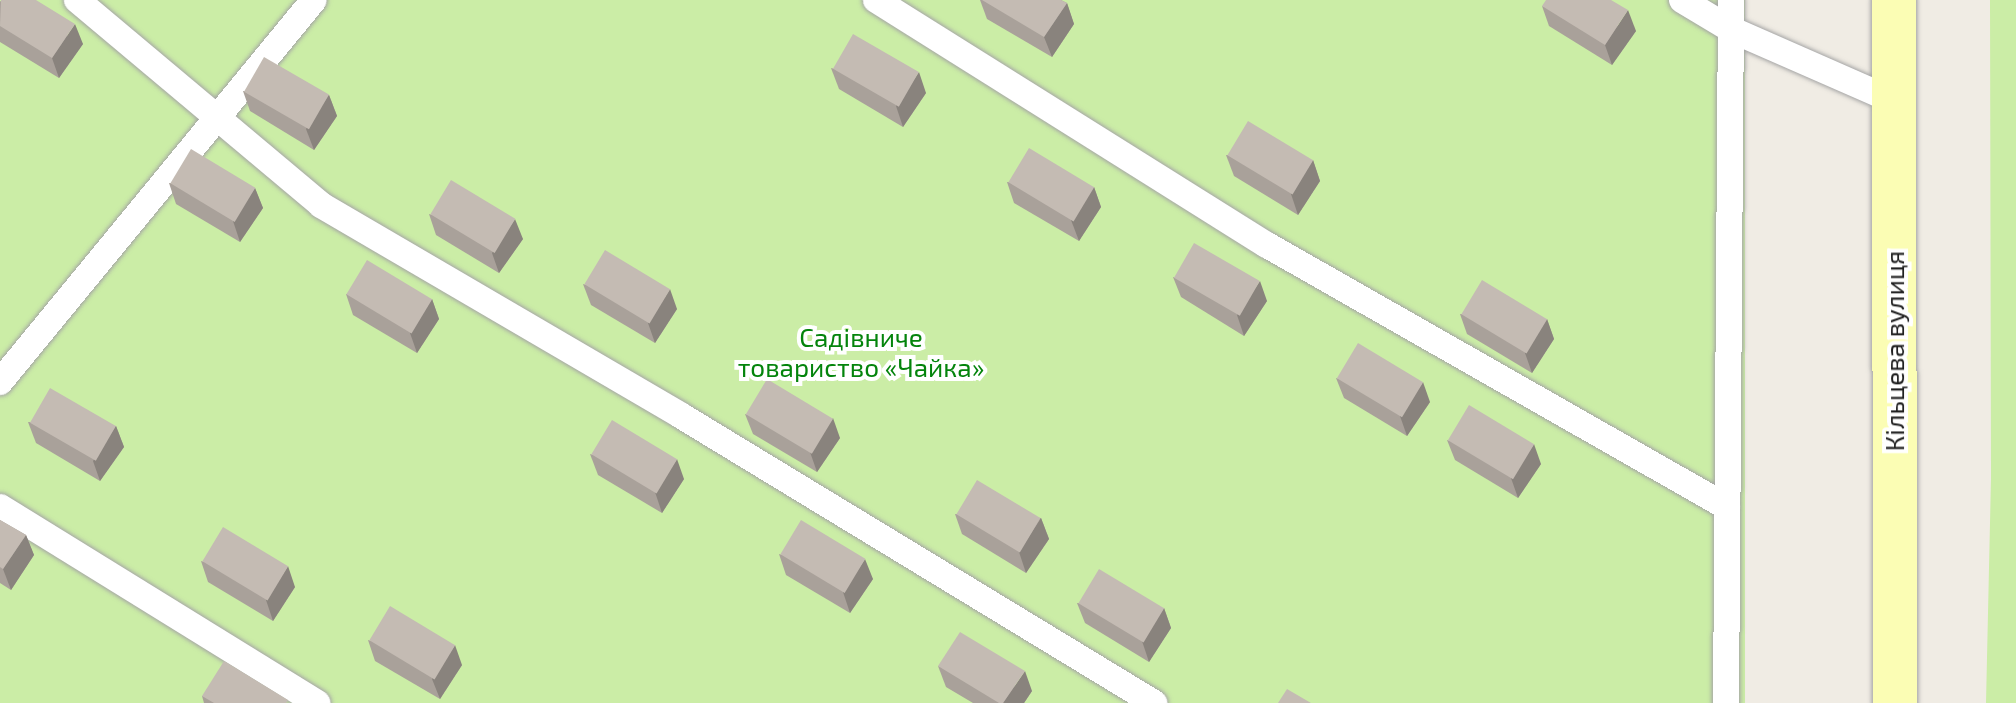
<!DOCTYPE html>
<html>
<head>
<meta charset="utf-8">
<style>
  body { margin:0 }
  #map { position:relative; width:2016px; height:703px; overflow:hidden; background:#f0ece4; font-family:"Exo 2",sans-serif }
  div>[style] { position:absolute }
  .grass>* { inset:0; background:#cbeda6; transform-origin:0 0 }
  .roads { filter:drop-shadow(0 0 2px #a5a5a5) drop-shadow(0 0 2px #a5a5a5) }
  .service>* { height:26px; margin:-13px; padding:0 13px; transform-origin:13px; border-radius:13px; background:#fff }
  .secondary>* { height:44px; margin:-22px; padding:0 22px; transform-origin:22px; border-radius:22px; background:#fbfdb4 }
  .wall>* { inset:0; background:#a9a19a }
  .shaded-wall>* { inset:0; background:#89837d }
  .building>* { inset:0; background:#c4bbb3; transform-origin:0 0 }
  span { translate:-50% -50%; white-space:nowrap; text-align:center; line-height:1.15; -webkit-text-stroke:8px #fff; paint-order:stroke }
  .park-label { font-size:26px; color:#04840c }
  .street-label { font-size:26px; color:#1e1e1e }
</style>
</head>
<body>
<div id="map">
  <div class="grass">
    <div style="left:0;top:0;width:1745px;height:703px"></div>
    <div style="clip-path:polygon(1990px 0,2016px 0,2016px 703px,1986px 703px,1991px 478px)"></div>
  </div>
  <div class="roads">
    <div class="service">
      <div style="left:77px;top:0;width:319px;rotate:40deg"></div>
      <div style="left:321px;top:205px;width:416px;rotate:30.3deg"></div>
      <div style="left:680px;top:415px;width:555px;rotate:31.28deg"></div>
      <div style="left:876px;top:0;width:461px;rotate:32.1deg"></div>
      <div style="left:1267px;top:245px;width:529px;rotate:29.66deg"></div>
      <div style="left:1682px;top:0;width:56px;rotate:31.1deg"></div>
      <div style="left:1730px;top:29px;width:179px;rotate:23.7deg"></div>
      <div style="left:0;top:382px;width:494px;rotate:-50.6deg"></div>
      <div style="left:0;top:507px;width:373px;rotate:31.7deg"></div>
      <div style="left:1726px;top:703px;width:703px;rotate:-89.59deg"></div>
    </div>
    <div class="secondary">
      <div style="left:1894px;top:0;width:703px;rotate:89.92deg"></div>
    </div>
  </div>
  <div class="wall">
    <div style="clip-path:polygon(980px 0,1061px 0,1067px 3px,1074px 24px,1052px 57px,987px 19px)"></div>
    <div style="clip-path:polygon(0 1px,83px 44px,59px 78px,0 42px)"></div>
    <div style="clip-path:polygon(1542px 6px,1636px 31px,1612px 65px,1549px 26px)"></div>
    <div style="clip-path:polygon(831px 68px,926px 93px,903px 127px,839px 89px)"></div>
    <div style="clip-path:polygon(243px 91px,329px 95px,337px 116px,314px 150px,250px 111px)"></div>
    <div style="clip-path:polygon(1226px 155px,1313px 160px,1320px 181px,1298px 215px,1234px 176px)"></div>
    <div style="clip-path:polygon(1007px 182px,1094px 187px,1101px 207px,1079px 241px,1014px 203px)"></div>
    <div style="clip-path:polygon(169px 183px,255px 188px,263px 208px,240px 242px,176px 204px)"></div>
    <div style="clip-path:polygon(429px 214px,523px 239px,499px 273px,436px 235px)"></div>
    <div style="clip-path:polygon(1173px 277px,1267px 301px,1244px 336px,1181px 297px)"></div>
    <div style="clip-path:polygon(583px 284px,677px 309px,655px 343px,591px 305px)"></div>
    <div style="clip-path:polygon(346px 294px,432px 299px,439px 319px,417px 353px,353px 315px)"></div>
    <div style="clip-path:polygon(1460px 314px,1547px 319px,1554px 339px,1532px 373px,1467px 334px)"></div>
    <div style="clip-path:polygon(1336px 378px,1430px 402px,1407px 436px,1344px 398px)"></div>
    <div style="clip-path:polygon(745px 414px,840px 438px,817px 472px,753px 434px)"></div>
    <div style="clip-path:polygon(28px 422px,116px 426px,124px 447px,100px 481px,36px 443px)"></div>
    <div style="clip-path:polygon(1447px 440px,1541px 464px,1518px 498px,1455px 460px)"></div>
    <div style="clip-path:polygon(590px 454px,684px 479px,662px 513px,598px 475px)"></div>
    <div style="clip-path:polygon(955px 514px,1041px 518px,1049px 539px,1026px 573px,962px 534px)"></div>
    <div style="clip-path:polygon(0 520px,26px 535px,34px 555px,11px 590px,0 583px)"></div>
    <div style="clip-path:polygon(779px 554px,873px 579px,850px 613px,786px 575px)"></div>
    <div style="clip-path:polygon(201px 561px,295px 587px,273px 621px,208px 582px)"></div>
    <div style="clip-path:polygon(1077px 603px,1164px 608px,1171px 628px,1149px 662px,1085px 623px)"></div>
    <div style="clip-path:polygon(368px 640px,462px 665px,440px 699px,375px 661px)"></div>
    <div style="clip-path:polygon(938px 666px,1032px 691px,1024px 703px,973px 703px,946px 687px)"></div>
    <div style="clip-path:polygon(202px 696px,289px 703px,204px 703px)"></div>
  </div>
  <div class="shaded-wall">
    <div style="clip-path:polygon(1067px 3px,1074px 24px,1052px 57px,1044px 37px)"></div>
    <div style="clip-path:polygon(1628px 10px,1636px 31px,1612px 65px,1605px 45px)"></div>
    <div style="clip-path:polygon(75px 24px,83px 44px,59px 78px,52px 58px)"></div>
    <div style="clip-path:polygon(919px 72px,926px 93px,903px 127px,896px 106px)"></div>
    <div style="clip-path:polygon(329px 95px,337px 116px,314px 150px,306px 129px)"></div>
    <div style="clip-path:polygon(1313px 160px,1320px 181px,1298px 215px,1291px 194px)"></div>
    <div style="clip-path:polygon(1094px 187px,1101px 207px,1079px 241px,1071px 220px)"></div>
    <div style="clip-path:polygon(255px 188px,263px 208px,240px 242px,233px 221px)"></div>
    <div style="clip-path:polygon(515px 219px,523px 239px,499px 273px,492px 253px)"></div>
    <div style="clip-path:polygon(1260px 281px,1267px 301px,1244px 336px,1237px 315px)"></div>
    <div style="clip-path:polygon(670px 289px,677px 309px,655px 343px,648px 323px)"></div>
    <div style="clip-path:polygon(432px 299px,439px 319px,417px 353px,410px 333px)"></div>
    <div style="clip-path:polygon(1547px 319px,1554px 339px,1532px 373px,1525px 353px)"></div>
    <div style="clip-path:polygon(1423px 382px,1430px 402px,1407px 436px,1400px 416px)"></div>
    <div style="clip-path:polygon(833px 418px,840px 438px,817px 472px,810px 452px)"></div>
    <div style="clip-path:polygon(116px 426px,124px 447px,100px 481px,93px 461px)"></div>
    <div style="clip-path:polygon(1534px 444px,1541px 464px,1518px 498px,1511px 478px)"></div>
    <div style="clip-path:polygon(677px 459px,684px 479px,662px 513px,655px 492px)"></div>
    <div style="clip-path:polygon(1041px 518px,1049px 539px,1026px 573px,1019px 552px)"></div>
    <div style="clip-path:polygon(26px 535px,34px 555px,11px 590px,3px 569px)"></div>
    <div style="clip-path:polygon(865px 559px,873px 579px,850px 613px,843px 592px)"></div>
    <div style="clip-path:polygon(288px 566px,295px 587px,273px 621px,266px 600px)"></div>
    <div style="clip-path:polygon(1164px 608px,1171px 628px,1149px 662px,1142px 641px)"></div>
    <div style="clip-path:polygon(455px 645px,462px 665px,440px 699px,432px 679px)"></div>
    <div style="clip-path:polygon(1025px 671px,1032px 691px,1024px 703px,1003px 703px)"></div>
  </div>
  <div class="building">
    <div style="clip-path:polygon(1px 0,36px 0,75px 24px,52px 58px,0 26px)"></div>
    <div style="clip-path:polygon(982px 0,1061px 0,1067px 3px,1044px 37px)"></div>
    <div style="clip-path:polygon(1546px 0,1611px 0,1628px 10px,1605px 45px,1542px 6px)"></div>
    <div style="left:853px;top:34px;width:76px;height:40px;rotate:30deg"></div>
    <div style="left:264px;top:57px;width:75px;height:40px;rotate:30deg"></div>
    <div style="left:1248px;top:121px;width:76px;height:40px;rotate:31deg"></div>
    <div style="left:1029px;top:148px;width:76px;height:40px;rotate:31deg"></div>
    <div style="left:191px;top:149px;width:75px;height:40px;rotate:31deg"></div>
    <div style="left:451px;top:180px;width:75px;height:40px;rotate:31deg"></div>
    <div style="left:1194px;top:243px;width:76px;height:40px;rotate:30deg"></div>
    <div style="left:605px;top:250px;width:76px;height:40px;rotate:31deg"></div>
    <div style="left:367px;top:260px;width:76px;height:40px;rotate:31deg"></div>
    <div style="left:1482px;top:280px;width:76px;height:40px;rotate:31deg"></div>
    <div style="left:1358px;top:343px;width:76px;height:41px;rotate:31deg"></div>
    <div style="left:767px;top:379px;width:77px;height:41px;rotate:31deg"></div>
    <div style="left:50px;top:388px;width:76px;height:40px;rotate:30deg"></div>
    <div style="left:1469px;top:405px;width:76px;height:41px;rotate:31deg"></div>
    <div style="left:612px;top:420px;width:76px;height:40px;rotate:31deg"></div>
    <div style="left:977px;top:480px;width:74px;height:40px;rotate:31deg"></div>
    <div style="clip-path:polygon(0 520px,26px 535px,3px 569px,0 567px)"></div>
    <div style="left:801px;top:520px;width:75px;height:40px;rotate:31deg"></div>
    <div style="left:223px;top:527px;width:76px;height:40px;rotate:31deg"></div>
    <div style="left:1099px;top:569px;width:76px;height:40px;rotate:31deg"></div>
    <div style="left:390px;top:606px;width:76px;height:40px;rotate:31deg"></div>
    <div style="clip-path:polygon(960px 632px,1025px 671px,1003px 703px,999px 703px,938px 666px)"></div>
    <div style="clip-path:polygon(224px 661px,288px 700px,286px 703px,214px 703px,202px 696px)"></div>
    <div style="clip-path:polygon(1287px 689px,1311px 703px,1278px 703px)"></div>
  </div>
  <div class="park-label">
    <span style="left:861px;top:352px">Садівниче<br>товариство «Чайка»</span>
  </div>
  <div class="street-label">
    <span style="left:1894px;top:351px;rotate:-90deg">Кільцева вулиця</span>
  </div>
</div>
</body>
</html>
